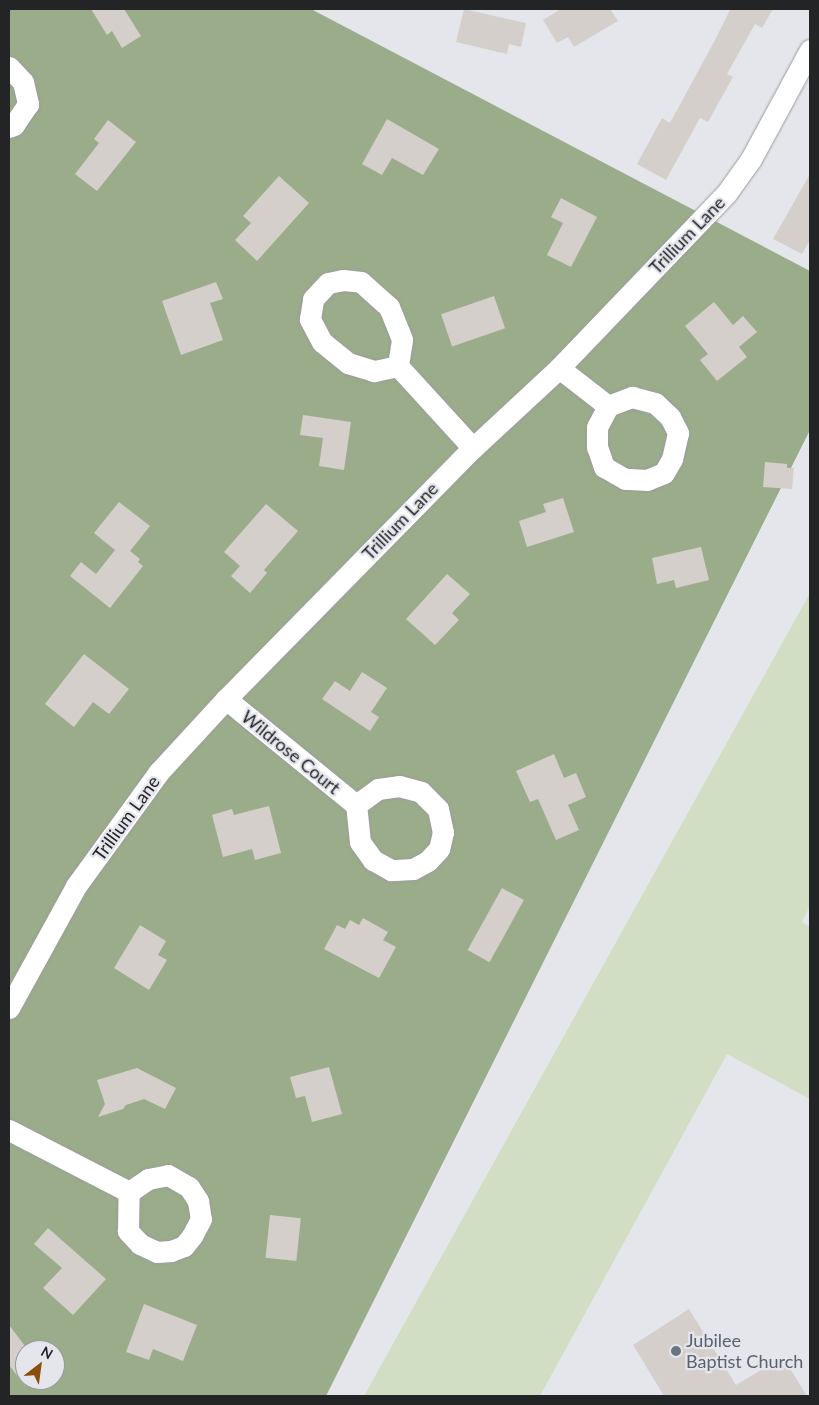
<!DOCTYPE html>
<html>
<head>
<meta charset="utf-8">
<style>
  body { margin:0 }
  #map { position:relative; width:819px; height:1405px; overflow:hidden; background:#e4e6ec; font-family:Lato,sans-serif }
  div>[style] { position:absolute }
  .green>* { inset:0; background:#d1dec4 }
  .forest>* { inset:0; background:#9bac8a }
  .building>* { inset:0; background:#d4cfca; transform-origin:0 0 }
  .roads { filter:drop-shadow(0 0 1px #999ba0) drop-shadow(0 0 1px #999ba0) }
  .minor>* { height:21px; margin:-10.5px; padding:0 10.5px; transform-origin:10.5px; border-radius:10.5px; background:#fff }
  .dots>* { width:14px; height:14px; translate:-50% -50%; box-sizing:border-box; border:2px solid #e4e6ec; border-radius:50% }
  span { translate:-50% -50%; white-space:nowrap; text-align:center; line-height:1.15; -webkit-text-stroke:4.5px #e4e6ec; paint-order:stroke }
  .street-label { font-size:18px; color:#232426 }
  .worship-label { font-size:18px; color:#5b616d }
  .left { translate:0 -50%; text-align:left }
  .frame { position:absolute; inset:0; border:10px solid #232426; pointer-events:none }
  .north { position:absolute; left:15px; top:1340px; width:50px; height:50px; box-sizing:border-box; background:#e4e6ec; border:1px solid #97989d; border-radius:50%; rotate:30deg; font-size:14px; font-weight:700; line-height:20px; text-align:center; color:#232426 }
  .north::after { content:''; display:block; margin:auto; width:18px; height:22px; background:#8a4e0a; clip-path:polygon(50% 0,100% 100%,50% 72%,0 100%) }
</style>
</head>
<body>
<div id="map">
  <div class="green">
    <div style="clip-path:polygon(810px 593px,810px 906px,802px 922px,810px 927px,810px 1099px,727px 1054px,540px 1396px,364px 1396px)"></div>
  </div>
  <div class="forest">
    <div style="clip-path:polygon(evenodd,9px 9px,311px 9px,810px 271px,810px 430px,326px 1396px,9px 1396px,9px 9px,25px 1350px,55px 1350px,55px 1380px,25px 1380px,25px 1350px)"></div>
  </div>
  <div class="building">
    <div style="clip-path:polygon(91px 9px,124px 9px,141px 36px,122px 48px,112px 31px,107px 35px)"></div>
    <div style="clip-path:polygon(464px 9px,526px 23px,521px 47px,509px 44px,507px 54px,456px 42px)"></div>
    <div style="clip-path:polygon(561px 9px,610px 9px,618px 21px,574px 47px,568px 37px,557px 43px,543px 20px)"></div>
    <div style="clip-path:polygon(728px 9px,773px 9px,762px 28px,755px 24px,727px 74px,733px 77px,708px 122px,700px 118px,666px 180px,637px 164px,662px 118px,670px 123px,715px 40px,730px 10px)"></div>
    <div style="clip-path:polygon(387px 119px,439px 149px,423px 175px,392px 158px,382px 175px,362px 164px)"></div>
    <div style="clip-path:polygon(108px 120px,136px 142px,97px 191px,75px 174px,99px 143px,94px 139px)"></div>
    <div style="clip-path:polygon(810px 174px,810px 240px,802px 254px,773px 239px)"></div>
    <div style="clip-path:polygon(279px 176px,309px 203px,257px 261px,235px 240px,251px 223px,243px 216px)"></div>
    <div style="clip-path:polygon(561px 198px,597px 217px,571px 267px,547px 255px,563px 223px,551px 217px)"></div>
    <div style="clip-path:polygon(216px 282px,223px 299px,210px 303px,223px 340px,181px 355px,162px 301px)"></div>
    <div style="left:494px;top:296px;width:34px;height:56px;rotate:71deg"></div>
    <div style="clip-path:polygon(714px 302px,733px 325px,743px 316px,757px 332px,739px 347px,747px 357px,717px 381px,700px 360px,708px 354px,685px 326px)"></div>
    <div style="clip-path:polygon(303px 415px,351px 422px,344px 470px,319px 466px,323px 438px,300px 435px)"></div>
    <div style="clip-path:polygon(765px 462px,787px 464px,787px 468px,794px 468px,792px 489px,763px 487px)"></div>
    <div style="clip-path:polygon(563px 498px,574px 532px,527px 547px,519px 521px,546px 512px,543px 504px)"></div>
    <div style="clip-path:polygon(119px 502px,150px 526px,130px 551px,140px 559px,138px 562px,143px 566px,110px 608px,70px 576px,81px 562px,96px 574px,115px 550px,94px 533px)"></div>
    <div style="clip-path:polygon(266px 504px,298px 531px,264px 570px,267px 573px,250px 593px,231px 576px,240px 566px,224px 552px)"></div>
    <div style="clip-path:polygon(701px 547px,709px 580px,676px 588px,674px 580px,657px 584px,652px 558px)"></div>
    <div style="clip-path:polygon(447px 574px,470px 594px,452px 613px,459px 620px,435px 645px,406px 619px)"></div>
    <div style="clip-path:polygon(84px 654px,129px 689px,109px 714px,93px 702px,74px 727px,45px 704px)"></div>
    <div style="clip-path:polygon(362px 672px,387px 688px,371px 712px,379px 717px,370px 731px,322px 699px,335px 681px,350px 691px)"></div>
    <div style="clip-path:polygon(554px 754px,564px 778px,576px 773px,586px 797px,568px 805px,579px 830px,556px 840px,538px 799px,530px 802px,516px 771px)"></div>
    <div style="clip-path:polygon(269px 806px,281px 853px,255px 860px,252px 849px,223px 857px,212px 815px,232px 809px,234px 815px)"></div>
    <div style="left:502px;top:888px;width:25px;height:71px;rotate:29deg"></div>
    <div style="clip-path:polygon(363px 918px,388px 932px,383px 940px,396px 947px,379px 978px,324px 949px,337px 925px,345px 929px,350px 920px,359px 925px)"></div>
    <div style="clip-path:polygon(140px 925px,166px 941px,158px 955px,167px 960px,149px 990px,114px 968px)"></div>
    <div style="clip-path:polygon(329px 1067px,342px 1114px,312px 1122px,305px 1096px,296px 1098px,290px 1077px)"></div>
    <div style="clip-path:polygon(137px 1068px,176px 1088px,165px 1109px,144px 1099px,126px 1105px,123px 1109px,98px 1117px,105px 1104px,97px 1080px)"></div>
    <div style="left:270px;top:1215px;width:31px;height:43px;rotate:6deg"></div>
    <div style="clip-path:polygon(48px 1228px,106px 1279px,73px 1315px,43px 1288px,62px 1268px,34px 1244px)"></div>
    <div style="clip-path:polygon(144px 1304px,197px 1325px,183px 1361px,153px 1349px,149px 1360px,126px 1352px)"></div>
    <div style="clip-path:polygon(689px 1309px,736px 1385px,783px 1357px,807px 1396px,664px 1396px,633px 1345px)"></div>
    <div style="clip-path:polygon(9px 1325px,25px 1346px,25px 1386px,9px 1365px)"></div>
  </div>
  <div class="roads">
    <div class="minor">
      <div style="left:9px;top:67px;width:21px;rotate:47deg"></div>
      <div style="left:23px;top:82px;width:23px;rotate:77deg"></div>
      <div style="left:28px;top:104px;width:25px;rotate:124deg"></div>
      <div style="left:14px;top:125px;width:5px;rotate:158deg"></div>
      <div style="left:398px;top:366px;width:25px;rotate:168deg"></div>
      <div style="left:374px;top:371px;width:27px;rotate:-163deg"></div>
      <div style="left:348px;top:363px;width:33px;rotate:-141deg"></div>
      <div style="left:322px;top:342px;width:26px;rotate:-118deg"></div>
      <div style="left:310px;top:319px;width:20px;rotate:-81deg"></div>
      <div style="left:313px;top:299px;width:22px;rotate:-47deg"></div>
      <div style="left:328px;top:283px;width:15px;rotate:-11deg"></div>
      <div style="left:343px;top:280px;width:18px;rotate:6deg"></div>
      <div style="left:361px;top:282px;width:38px;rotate:42deg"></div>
      <div style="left:389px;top:307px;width:35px;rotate:68deg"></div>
      <div style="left:402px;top:340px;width:26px;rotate:99deg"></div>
      <div style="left:398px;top:366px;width:111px;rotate:47.6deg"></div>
      <div style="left:559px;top:368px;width:62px;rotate:37.8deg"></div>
      <div style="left:608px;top:406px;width:26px;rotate:-21deg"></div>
      <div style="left:632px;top:397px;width:24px;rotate:15deg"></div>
      <div style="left:655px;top:403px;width:21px;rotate:43deg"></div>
      <div style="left:670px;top:417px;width:18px;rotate:63deg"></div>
      <div style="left:678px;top:433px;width:27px;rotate:103deg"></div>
      <div style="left:672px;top:459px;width:16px;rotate:120deg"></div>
      <div style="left:664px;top:473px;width:18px;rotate:158deg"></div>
      <div style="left:647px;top:480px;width:22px;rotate:-177deg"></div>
      <div style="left:625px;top:479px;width:24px;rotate:-150deg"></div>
      <div style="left:604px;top:467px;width:21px;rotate:-109deg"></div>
      <div style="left:597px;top:447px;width:20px;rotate:-90deg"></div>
      <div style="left:597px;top:427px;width:24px;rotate:-62deg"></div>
      <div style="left:226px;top:699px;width:168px;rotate:39.2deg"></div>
      <div style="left:356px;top:805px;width:27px;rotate:-36deg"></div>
      <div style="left:378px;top:789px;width:21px;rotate:-8deg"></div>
      <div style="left:399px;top:786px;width:23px;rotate:15deg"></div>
      <div style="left:421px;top:792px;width:24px;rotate:45deg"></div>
      <div style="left:438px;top:809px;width:24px;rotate:78deg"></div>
      <div style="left:443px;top:832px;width:17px;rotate:103deg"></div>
      <div style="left:439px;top:849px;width:16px;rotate:133deg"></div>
      <div style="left:428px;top:861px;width:17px;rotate:152deg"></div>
      <div style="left:413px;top:869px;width:22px;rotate:177deg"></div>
      <div style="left:391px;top:870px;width:21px;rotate:-151deg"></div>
      <div style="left:373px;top:860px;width:22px;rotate:-126deg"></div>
      <div style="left:360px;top:842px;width:37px;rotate:-96deg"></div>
      <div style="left:9px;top:1008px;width:139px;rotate:-61.2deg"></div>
      <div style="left:76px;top:886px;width:140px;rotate:-54deg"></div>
      <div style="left:158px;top:773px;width:100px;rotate:-47.4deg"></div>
      <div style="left:226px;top:699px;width:352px;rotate:-45.5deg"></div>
      <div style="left:473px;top:448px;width:117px;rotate:-42.9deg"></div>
      <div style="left:559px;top:368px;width:241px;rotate:-46.2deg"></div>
      <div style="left:726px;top:194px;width:43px;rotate:-54.5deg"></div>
      <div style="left:751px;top:159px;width:124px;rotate:-61.6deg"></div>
      <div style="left:9px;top:1130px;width:135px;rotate:27.3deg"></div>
      <div style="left:168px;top:1175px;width:24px;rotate:30deg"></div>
      <div style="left:189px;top:1187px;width:17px;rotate:57deg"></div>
      <div style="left:198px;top:1201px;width:18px;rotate:81deg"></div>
      <div style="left:201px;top:1219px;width:19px;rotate:118deg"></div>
      <div style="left:192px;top:1236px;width:13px;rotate:129deg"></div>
      <div style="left:184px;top:1246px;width:14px;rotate:159deg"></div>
      <div style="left:171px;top:1251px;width:14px;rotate:176deg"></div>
      <div style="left:157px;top:1252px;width:19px;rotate:-155deg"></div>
      <div style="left:140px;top:1244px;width:18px;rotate:-133deg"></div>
      <div style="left:128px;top:1231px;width:39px;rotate:-89deg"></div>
      <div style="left:129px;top:1192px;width:23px;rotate:-34deg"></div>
      <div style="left:148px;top:1179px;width:20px;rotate:-11deg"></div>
    </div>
  </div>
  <div class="dots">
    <div style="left:676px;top:1351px;background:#6b7280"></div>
  </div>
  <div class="street-label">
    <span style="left:687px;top:235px;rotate:-46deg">Trillium Lane</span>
    <span style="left:400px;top:521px;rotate:-46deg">Trillium Lane</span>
    <span style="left:291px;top:752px;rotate:39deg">Wildrose Court</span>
    <span style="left:126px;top:818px;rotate:-54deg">Trillium Lane</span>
  </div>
  <div class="worship-label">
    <span class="left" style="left:686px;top:1351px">Jubilee<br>Baptist Church</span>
  </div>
  <div class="frame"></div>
  <div class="north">N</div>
</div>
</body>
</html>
